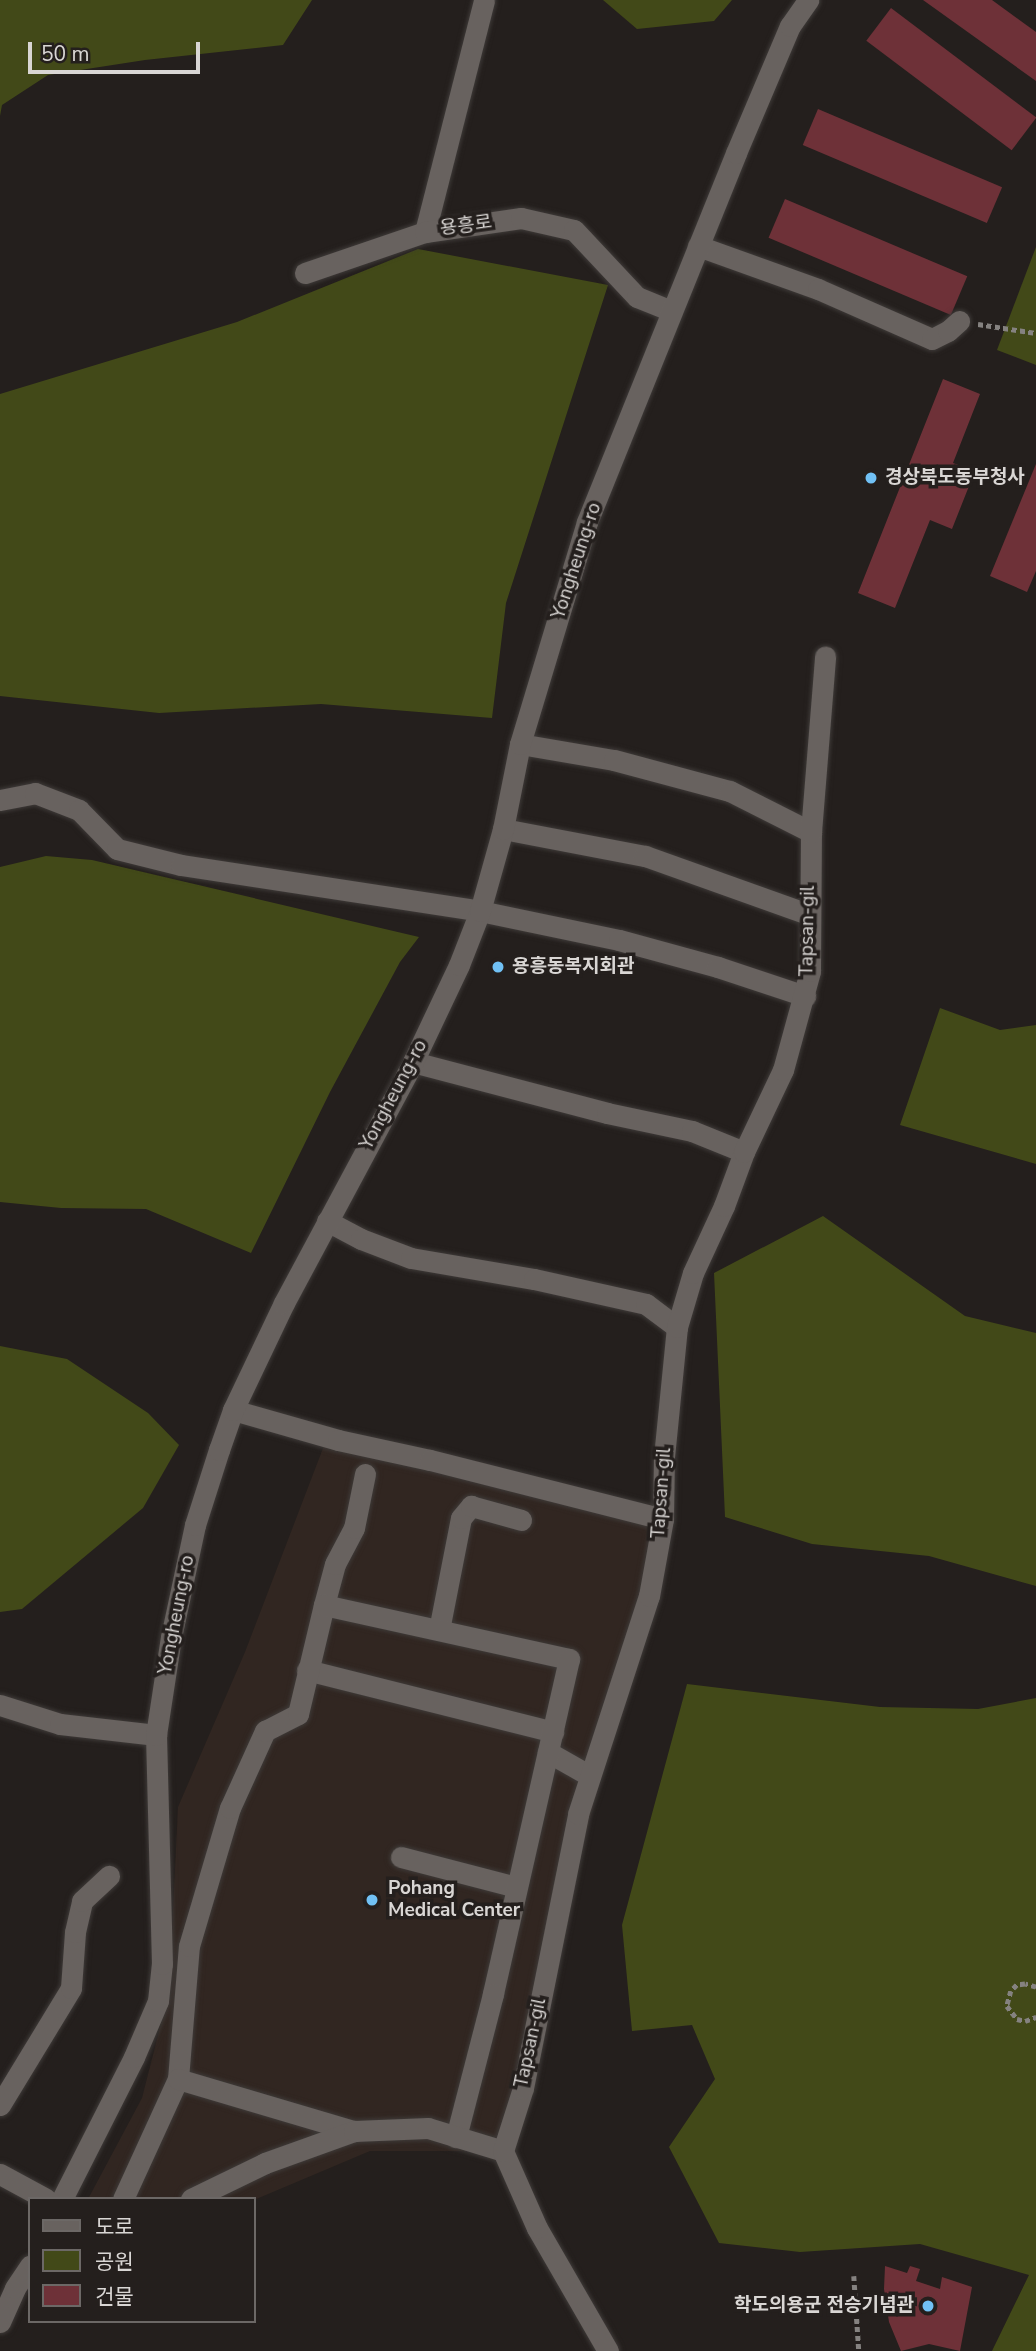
<!DOCTYPE html>
<html>
<head>
<meta charset="utf-8">
<style>
  body { margin:0 }
  #map { position:relative; width:1036px; height:2351px; overflow:hidden; background:#241f1d; font-family:"Nunito Sans","Noto Sans KR",sans-serif }
  div>[style] { position:absolute }
  .built>* { inset:0; background:#312621 }
  .green>* { inset:0; background:#424918 }
  .building>* { inset:0; background:#6e3138; transform-origin:0 0 }
  .path>* { height:4.5px; margin-top:-2.25px; transform-origin:0; background:repeating-linear-gradient(90deg,#858280 0 5px,transparent 0 8.5px) }
  .roads { filter:drop-shadow(0 0 2px #3e3a38) drop-shadow(0 0 2px #3e3a38) }
  .minor>* { height:21px; margin:-10.5px; padding:0 10.5px; transform-origin:10.5px; border-radius:10.5px; background:#68625f }
  .dots>* { width:19px; height:19px; translate:-50% -50%; box-sizing:border-box; border:4px solid #241f1d; border-radius:50% }
  span { translate:-50% -50%; white-space:nowrap; text-align:center; line-height:1.15; -webkit-text-stroke:7px #241f1d; paint-order:stroke }
  .street-label { font-size:19px; color:#d9d6d4 }
  .poi-label { font-size:19px; color:#d9d6d4; font-weight:700 }
  .left { translate:0 -50%; text-align:left }
  .right { translate:-100% -50%; text-align:right }
  .legend { position:absolute; left:28px; top:2197px; width:228px; height:126px; box-sizing:border-box; background:#241f1d; border:2px solid #6c6866; margin:0; padding:9px 12px; list-style:none; font-size:21px; color:#d9d6d4 }
  .legend li { display:flex; align-items:center; gap:14px; height:35px }
  .legend b { width:35px; border:2px solid #6c6866 }
  .scale { position:absolute; left:28px; top:42px; width:172px; height:32px; box-sizing:border-box; border:4px solid #d9d6d4; border-top:0; padding-left:9px; font-size:21px; line-height:24px; white-space:nowrap; color:#d9d6d4; -webkit-text-stroke:5px #241f1d; paint-order:stroke }
</style>
</head>
<body>
<div id="map">
  <div class="built">
    <div style="clip-path:polygon(325px 1443px,666px 1528px,503px 2151px,370px 2151px,254px 2200px,88px 2199px,142px 2098px,169px 1992px,178px 1807px,245px 1652px)"></div>
  </div>
  <div class="green">
    <div style="clip-path:polygon(0 0,312px 0,283px 45px,145px 60px,48px 75px,2px 105px,0 116px)"></div>
    <div style="clip-path:polygon(603px 0,732px 0,714px 21px,637px 29px)"></div>
    <div style="clip-path:polygon(1036px 247px,1036px 365px,997px 350px)"></div>
    <div style="clip-path:polygon(418px 249px,608px 285px,506px 603px,492px 718px,321px 704px,159px 713px,0 696px,0 394px,237px 322px)"></div>
    <div style="clip-path:polygon(46px 856px,92px 860px,419px 937px,400px 962px,330px 1092px,251px 1253px,146px 1209px,61px 1208px,0 1202px,0 867px)"></div>
    <div style="clip-path:polygon(940px 1008px,1000px 1030px,1036px 1025px,1036px 1164px,900px 1125px)"></div>
    <div style="clip-path:polygon(823px 1216px,965px 1316px,1036px 1333px,1036px 1586px,929px 1556px,812px 1544px,725px 1517px,714px 1273px)"></div>
    <div style="clip-path:polygon(0 1346px,67px 1359px,148px 1413px,179px 1445px,143px 1508px,22px 1609px,0 1612px)"></div>
    <div style="clip-path:polygon(687px 1684px,880px 1707px,978px 1709px,1036px 1698px,1036px 2351px,992px 2351px,1029px 2275px,920px 2244px,800px 2252px,719px 2243px,669px 2147px,715px 2079px,692px 2025px,632px 2031px,622px 1925px)"></div>
  </div>
  <div class="building">
    <div style="clip-path:polygon(923px 0,992px 0,1036px 32px,1036px 81px)"></div>
    <div style="left:891px;top:8px;width:182px;height:41px;rotate:37deg"></div>
    <div style="left:818px;top:109px;width:200px;height:39px;rotate:23deg"></div>
    <div style="left:785px;top:199px;width:198px;height:42px;rotate:23deg"></div>
    <div style="clip-path:polygon(943px 379px,980px 394px,953px 463px,975px 471px,952px 529px,930px 520px,895px 608px,858px 593px)"></div>
    <div style="clip-path:polygon(1036px 464px,1036px 571px,1027px 592px,990px 576px)"></div>
    <div style="clip-path:polygon(885px 2266px,907px 2273px,910px 2266px,920px 2269px,916px 2281px,940px 2289px,942px 2277px,972px 2287px,960px 2351px,929px 2344px,901px 2351px,889px 2322px,884px 2289px)"></div>
  </div>
  <div class="path">
    <div style="left:978px;top:324px;width:59px;rotate:8.8deg"></div>
    <div style="left:1036px;top:1987px;width:11px;rotate:-165deg"></div>
    <div style="left:1025px;top:1984px;width:8px;rotate:173deg"></div>
    <div style="left:1017px;top:1985px;width:8px;rotate:135deg"></div>
    <div style="left:1011px;top:1991px;width:16px;rotate:105deg"></div>
    <div style="left:1007px;top:2006px;width:16px;rotate:52deg"></div>
    <div style="left:1017px;top:2019px;width:8px;rotate:14deg"></div>
    <div style="left:1025px;top:2021px;width:12px;rotate:-20deg"></div>
    <div style="left:854px;top:2276px;width:75px;rotate:86.2deg"></div>
  </div>
  <div class="roads">
    <div class="minor">
      <div style="left:425px;top:232px;width:239px;rotate:-75.7deg"></div>
      <div style="left:698px;top:246px;width:127px;rotate:19.7deg"></div>
      <div style="left:818px;top:289px;width:124px;rotate:23.7deg"></div>
      <div style="left:932px;top:339px;width:18px;rotate:-27deg"></div>
      <div style="left:948px;top:331px;width:15px;rotate:-42deg"></div>
      <div style="left:305px;top:273px;width:127px;rotate:-18.9deg"></div>
      <div style="left:425px;top:232px;width:97px;rotate:-8.3deg"></div>
      <div style="left:521px;top:218px;width:54px;rotate:12.8deg"></div>
      <div style="left:574px;top:230px;width:92px;rotate:46.8deg"></div>
      <div style="left:637px;top:297px;width:37px;rotate:22deg"></div>
      <div style="left:520px;top:744px;width:95px;rotate:9.7deg"></div>
      <div style="left:614px;top:760px;width:120px;rotate:15deg"></div>
      <div style="left:730px;top:791px;width:91px;rotate:26.8deg"></div>
      <div style="left:0;top:800px;width:36px;rotate:-11deg"></div>
      <div style="left:35px;top:793px;width:47px;rotate:21.1deg"></div>
      <div style="left:79px;top:810px;width:54px;rotate:45.7deg"></div>
      <div style="left:117px;top:849px;width:66px;rotate:14deg"></div>
      <div style="left:181px;top:865px;width:303px;rotate:8.7deg"></div>
      <div style="left:480px;top:911px;width:142px;rotate:11.8deg"></div>
      <div style="left:619px;top:940px;width:103px;rotate:15.3deg"></div>
      <div style="left:718px;top:967px;width:92px;rotate:18.4deg"></div>
      <div style="left:503px;top:829px;width:145px;rotate:10.8deg"></div>
      <div style="left:645px;top:856px;width:173px;rotate:19.6deg"></div>
      <div style="left:413px;top:1062px;width:201px;rotate:14.7deg"></div>
      <div style="left:607px;top:1113px;width:87px;rotate:12deg"></div>
      <div style="left:692px;top:1131px;width:56px;rotate:22deg"></div>
      <div style="left:327px;top:1221px;width:38px;rotate:28deg"></div>
      <div style="left:361px;top:1239px;width:53px;rotate:20.8deg"></div>
      <div style="left:411px;top:1258px;width:125px;rotate:9.7deg"></div>
      <div style="left:534px;top:1279px;width:115px;rotate:12.6deg"></div>
      <div style="left:646px;top:1304px;width:39px;rotate:37deg"></div>
      <div style="left:233px;top:1410px;width:109px;rotate:15.9deg"></div>
      <div style="left:338px;top:1440px;width:94px;rotate:12.3deg"></div>
      <div style="left:430px;top:1460px;width:240px;rotate:14.2deg"></div>
      <div style="left:324px;top:1605px;width:42px;rotate:-75deg"></div>
      <div style="left:335px;top:1564px;width:41px;rotate:-62.2deg"></div>
      <div style="left:354px;top:1528px;width:55px;rotate:-78.5deg"></div>
      <div style="left:439px;top:1630px;width:114px;rotate:-78.9deg"></div>
      <div style="left:461px;top:1518px;width:16px;rotate:-50deg"></div>
      <div style="left:471px;top:1506px;width:52px;rotate:15.6deg"></div>
      <div style="left:307px;top:1670px;width:254px;rotate:14.1deg"></div>
      <div style="left:0;top:1705px;width:63px;rotate:17.6deg"></div>
      <div style="left:60px;top:1724px;width:97px;rotate:6.5deg"></div>
      <div style="left:548px;top:1752px;width:48px;rotate:29.7deg"></div>
      <div style="left:401px;top:1857px;width:119px;rotate:14.6deg"></div>
      <div style="left:178px;top:2079px;width:133px;rotate:-85.3deg"></div>
      <div style="left:189px;top:1946px;width:144px;rotate:-73.5deg"></div>
      <div style="left:230px;top:1808px;width:85px;rotate:-65.6deg"></div>
      <div style="left:265px;top:1731px;width:37px;rotate:-27deg"></div>
      <div style="left:298px;top:1714px;width:112px;rotate:-76.6deg"></div>
      <div style="left:324px;top:1605px;width:251px;rotate:12.4deg"></div>
      <div style="left:569px;top:1659px;width:344px;rotate:102.8deg"></div>
      <div style="left:493px;top:1994px;width:148px;rotate:104.5deg"></div>
      <div style="left:0;top:2105px;width:137px;rotate:-58.7deg"></div>
      <div style="left:71px;top:1988px;width:56px;rotate:-85.9deg"></div>
      <div style="left:75px;top:1932px;width:32px;rotate:-77deg"></div>
      <div style="left:82px;top:1901px;width:37px;rotate:-43deg"></div>
      <div style="left:0;top:2174px;width:52px;rotate:28.5deg"></div>
      <div style="left:62px;top:2199px;width:159px;rotate:-63.1deg"></div>
      <div style="left:134px;top:2057px;width:61px;rotate:-66.8deg"></div>
      <div style="left:158px;top:2001px;width:37px;rotate:-84deg"></div>
      <div style="left:162px;top:1964px;width:229px;rotate:-91.5deg"></div>
      <div style="left:156px;top:1735px;width:99px;rotate:-81.3deg"></div>
      <div style="left:171px;top:1637px;width:115px;rotate:-77.9deg"></div>
      <div style="left:195px;top:1525px;width:79px;rotate:-72.3deg"></div>
      <div style="left:219px;top:1450px;width:42px;rotate:-70.7deg"></div>
      <div style="left:233px;top:1410px;width:119px;rotate:-64.5deg"></div>
      <div style="left:284px;top:1303px;width:273px;rotate:-61.8deg"></div>
      <div style="left:413px;top:1062px;width:107px;rotate:-64.6deg"></div>
      <div style="left:459px;top:965px;width:58px;rotate:-68.7deg"></div>
      <div style="left:480px;top:911px;width:85px;rotate:-74.3deg"></div>
      <div style="left:503px;top:829px;width:87px;rotate:-78.7deg"></div>
      <div style="left:520px;top:744px;width:232px;rotate:-73.2deg"></div>
      <div style="left:587px;top:522px;width:398px;rotate:-68deg"></div>
      <div style="left:736px;top:153px;width:138px;rotate:-67deg"></div>
      <div style="left:790px;top:26px;width:32px;rotate:-55deg"></div>
      <div style="left:123px;top:2199px;width:132px;rotate:-65.4deg"></div>
      <div style="left:178px;top:2079px;width:184px;rotate:16.5deg"></div>
      <div style="left:191px;top:2199px;width:82px;rotate:-25.9deg"></div>
      <div style="left:265px;top:2163px;width:95px;rotate:-19.8deg"></div>
      <div style="left:354px;top:2131px;width:74px;rotate:-2.3deg"></div>
      <div style="left:428px;top:2128px;width:78px;rotate:17deg"></div>
      <div style="left:0;top:2322px;width:37px;rotate:-66deg"></div>
      <div style="left:15px;top:2288px;width:27px;rotate:-56deg"></div>
      <div style="left:608px;top:2351px;width:142px;rotate:-120deg"></div>
      <div style="left:537px;top:2228px;width:84px;rotate:-113.8deg"></div>
      <div style="left:503px;top:2151px;width:66px;rotate:-72.4deg"></div>
      <div style="left:523px;top:2088px;width:279px;rotate:-78.6deg"></div>
      <div style="left:578px;top:1814px;width:229px;rotate:-72deg"></div>
      <div style="left:649px;top:1596px;width:78px;rotate:-79.7deg"></div>
      <div style="left:663px;top:1519px;width:62px;rotate:-89.1deg"></div>
      <div style="left:664px;top:1457px;width:131px;rotate:-84.3deg"></div>
      <div style="left:677px;top:1327px;width:56px;rotate:-73.5deg"></div>
      <div style="left:693px;top:1273px;width:74px;rotate:-65.2deg"></div>
      <div style="left:724px;top:1206px;width:58px;rotate:-69.7deg"></div>
      <div style="left:744px;top:1152px;width:91px;rotate:-64.6deg"></div>
      <div style="left:783px;top:1070px;width:103px;rotate:-74.7deg"></div>
      <div style="left:810px;top:971px;width:139px;rotate:-89.6deg"></div>
      <div style="left:811px;top:832px;width:176px;rotate:-85.4deg"></div>
    </div>
  </div>
  <div class="dots">
    <div style="left:871px;top:478px;background:#71c1f5"></div>
    <div style="left:498px;top:967px;background:#71c1f5"></div>
    <div style="left:372px;top:1900px;background:#71c1f5"></div>
    <div style="left:928px;top:2306px;background:#71c1f5"></div>
  </div>
  <div class="street-label">
    <span style="left:466px;top:226px;rotate:-8deg">용흥로</span>
    <span style="left:577px;top:561px;rotate:-72deg">Yongheung-ro</span>
    <span style="left:808px;top:931px;rotate:-89deg">Tapsan-gil</span>
    <span style="left:394px;top:1095px;rotate:-62deg">Yongheung-ro</span>
    <span style="left:662px;top:1493px;rotate:-86deg">Tapsan-gil</span>
    <span style="left:177px;top:1615px;rotate:-79deg">Yongheung-ro</span>
    <span style="left:531px;top:2043px;rotate:-78deg">Tapsan-gil</span>
  </div>
  <div class="poi-label">
    <span class="left" style="left:885px;top:478px">경상북도동부청사</span>
    <span class="left" style="left:512px;top:967px">용흥동복지회관</span>
    <span class="left" style="left:388px;top:1900px">Pohang<br>Medical Center</span>
    <span class="right" style="left:914px;top:2306px">학도의용군 전승기념관</span>
  </div>
  <ul class="legend">
  <li><b style="height:9px;background:#68625f"></b>도로</li>
  <li><b style="height:19px;background:#424918"></b>공원</li>
  <li><b style="height:19px;background:#6e3138"></b>건물</li>
  </ul>
  <div class="scale">50 m</div>
</div>
</body>
</html>
